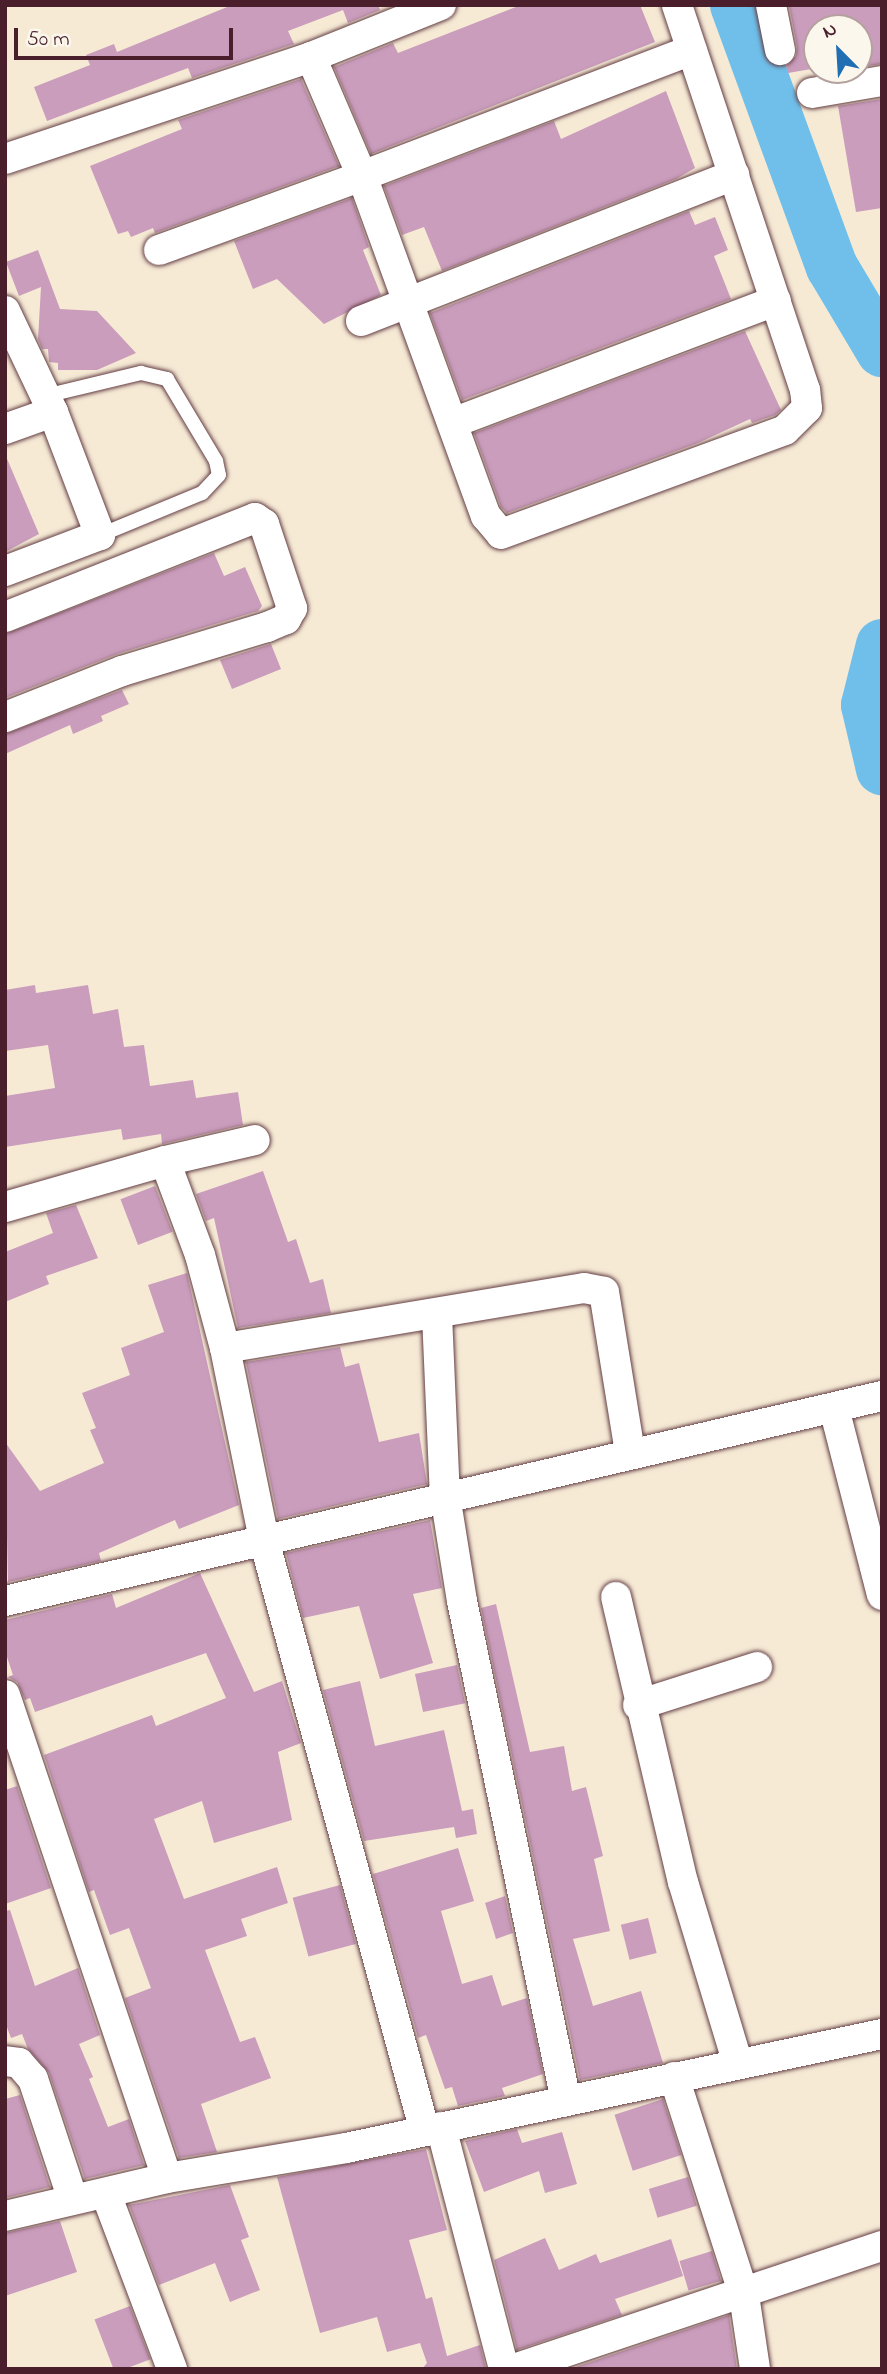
<!DOCTYPE html>
<html>
<head>
<meta charset="utf-8">
<style>
  body { margin:0 }
  #map { position:relative; width:887px; height:2374px; overflow:hidden; background:#f6ead5; font-family:"Indie Flower",sans-serif }
  div>[style] { position:absolute }
  .river>* { height:52px; margin:-26px; padding:0 26px; transform-origin:26px; border-radius:26px; background:#6fbfea }
  .building>* { inset:0; background:#ca9dbc; transform-origin:0 0 }
  .roads { filter:drop-shadow(0 0 2px #643d44) drop-shadow(0 0 2px #643d44) }
  .service>* { height:14px; margin:-7px; padding:0 7px; transform-origin:7px; border-radius:7px; background:#fff }
  .minor>* { height:30px; margin:-15px; padding:0 15px; transform-origin:15px; border-radius:15px; background:#fff }
  span { translate:-50% -50%; white-space:nowrap; text-align:center; line-height:1.15; -webkit-text-stroke:5px #fbf7ec; paint-order:stroke }
  .frame { position:absolute; inset:0; border:7px solid #4a1f2b; pointer-events:none }
  .north { position:absolute; left:803px; top:14px; width:70px; height:70px; box-sizing:border-box; background:#fbf7ec; border:2px solid #b4a19f; border-radius:50%; rotate:336deg; font-size:19px; font-weight:700; line-height:28px; text-align:center; color:#4a1f2b }
  .north::after { content:''; display:block; margin:auto; width:24px; height:32px; background:#1f6fb2; clip-path:polygon(50% 0,100% 100%,50% 72%,0 100%) }
  .scale { position:absolute; left:14px; top:28px; width:219px; height:32px; box-sizing:border-box; border:4px solid #4a1f2b; border-top:0; padding-left:9px; font-size:21px; line-height:24px; white-space:nowrap; color:#4a1f2b; -webkit-text-stroke:5px #fbf7ec; paint-order:stroke }
</style>
</head>
<body>
<div id="map">
  <div class="river">
    <div style="left:736px;top:5px;width:279px;rotate:69.9deg"></div>
    <div style="left:832px;top:267px;width:98px;rotate:59.2deg"></div>
    <div style="left:882px;top:645px;width:62px;rotate:104deg"></div>
    <div style="left:867px;top:705px;width:66px;rotate:76.8deg"></div>
  </div>
  <div class="building">
    <div style="clip-path:polygon(232px 5px,378px 5px,380px 10px,348px 23px,343px 10px,288px 31px,294px 44px,192px 78px,188px 68px,47px 121px,34px 87px,90px 65px,86px 55px,114px 44px,117px 52px)"></div>
    <div style="clip-path:polygon(521px 5px,640px 5px,655px 42px,371px 154px,334px 67px,393px 43px,398px 53px)"></div>
    <div style="clip-path:polygon(789px 5px,882px 5px,882px 64px,859px 67px,859px 28px,817px 28px,817px 68px,788px 73px,786px 66px,796px 56px,797px 47px)"></div>
    <div style="clip-path:polygon(301px 79px,339px 166px,155px 233px,153px 228px,131px 237px,128px 231px,118px 234px,90px 166px,182px 129px,178px 120px)"></div>
    <div style="clip-path:polygon(666px 91px,695px 168px,676px 179px,442px 271px,424px 227px,402px 235px,384px 186px,554px 121px,561px 139px)"></div>
    <div style="clip-path:polygon(882px 99px,882px 208px,856px 212px,838px 106px)"></div>
    <div style="clip-path:polygon(352px 198px,369px 247px,363px 250px,381px 295px,324px 324px,277px 279px,253px 289px,234px 241px)"></div>
    <div style="clip-path:polygon(689px 211px,695px 225px,715px 217px,728px 250px,714px 256px,731px 299px,462px 400px,430px 313px)"></div>
    <div style="clip-path:polygon(38px 250px,60px 309px,97px 311px,136px 353px,97px 370px,58px 370px,58px 363px,49px 362px,48px 349px,42px 349px,38px 339px,41px 287px,19px 296px,6px 262px)"></div>
    <div style="clip-path:polygon(745px 331px,781px 410px,775px 415px,752px 423px,750px 419px,698px 443px,507px 513px,501px 507px,474px 433px)"></div>
    <div style="clip-path:polygon(5px 454px,39px 534px,5px 552px)"></div>
    <div style="clip-path:polygon(214px 553px,224px 576px,245px 567px,262px 606px,258px 611px,117px 654px,5px 698px,5px 634px)"></div>
    <div style="clip-path:polygon(271px 644px,281px 669px,232px 689px,220px 660px)"></div>
    <div style="clip-path:polygon(122px 690px,129px 704px,101px 716px,103px 721px,73px 734px,70px 725px,5px 754px,5px 734px)"></div>
    <div style="clip-path:polygon(35px 985px,36px 993px,88px 985px,93px 1014px,118px 1009px,124px 1047px,144px 1045px,150px 1086px,193px 1080px,196px 1098px,238px 1092px,243px 1125px,162px 1144px,161px 1134px,123px 1140px,121px 1129px,5px 1147px,5px 1096px,55px 1088px,48px 1045px,5px 1051px,5px 990px)"></div>
    <div style="clip-path:polygon(263px 1171px,288px 1242px,296px 1239px,310px 1283px,323px 1279px,331px 1313px,238px 1328px,214px 1218px,206px 1221px,196px 1194px)"></div>
    <div style="left:155px;top:1186px;width:49px;height:37px;rotate:69deg"></div>
    <div style="clip-path:polygon(76px 1205px,98px 1258px,46px 1276px,49px 1284px,5px 1302px,5px 1252px,53px 1233px,46px 1213px)"></div>
    <div style="clip-path:polygon(187px 1273px,239px 1505px,179px 1529px,175px 1520px,99px 1553px,101px 1561px,8px 1582px,5px 1442px,40px 1491px,104px 1463px,90px 1430px,96px 1428px,82px 1393px,130px 1375px,121px 1348px,164px 1332px,148px 1285px)"></div>
    <div style="clip-path:polygon(340px 1347px,345px 1367px,359px 1363px,379px 1442px,419px 1433px,427px 1484px,278px 1519px,246px 1362px)"></div>
    <div style="clip-path:polygon(430px 1520px,442px 1588px,413px 1594px,433px 1663px,380px 1679px,359px 1606px,303px 1618px,286px 1553px)"></div>
    <div style="clip-path:polygon(200px 1573px,254px 1692px,282px 1681px,301px 1743px,278px 1752px,292px 1820px,214px 1843px,202px 1801px,154px 1819px,184px 1899px,277px 1867px,288px 1903px,241px 1919px,247px 1936px,205px 1950px,240px 2042px,255px 2037px,271px 2078px,201px 2104px,217px 2152px,179px 2158px,125px 1998px,151px 1988px,129px 1928px,110px 1935px,94px 1890px,89px 1892px,44px 1755px,152px 1715px,156px 1726px,226px 1698px,206px 1653px,35px 1712px,30px 1698px,25px 1700px,17px 1682px,8px 1677px,13px 1675px,5px 1651px,5px 1620px,112px 1594px,116px 1608px)"></div>
    <div style="clip-path:polygon(496px 1604px,530px 1752px,564px 1746px,572px 1791px,586px 1787px,603px 1856px,594px 1859px,610px 1931px,573px 1939px,593px 2006px,641px 1991px,663px 2063px,580px 2080px,481px 1608px)"></div>
    <div style="left:457px;top:1665px;width:39px;height:43px;rotate:78deg"></div>
    <div style="clip-path:polygon(360px 1681px,375px 1746px,444px 1730px,462px 1811px,473px 1809px,477px 1834px,456px 1838px,454px 1827px,364px 1841px,323px 1690px)"></div>
    <div style="clip-path:polygon(17px 1786px,51px 1888px,5px 1904px,5px 1790px)"></div>
    <div style="clip-path:polygon(458px 1848px,474px 1901px,441px 1911px,462px 1984px,492px 1975px,502px 2006px,527px 1998px,543px 2074px,502px 2088px,505px 2096px,458px 2106px,452px 2087px,445px 2089px,426px 2035px,418px 2038px,373px 1874px)"></div>
    <div style="left:340px;top:1885px;width:61px;height:49px;rotate:75deg"></div>
    <div style="clip-path:polygon(505px 1896px,513px 1933px,496px 1939px,485px 1903px)"></div>
    <div style="clip-path:polygon(10px 1910px,35px 1986px,78px 1968px,100px 2035px,79px 2044px,93px 2077px,89px 2079px,108px 2127px,129px 2119px,144px 2165px,85px 2179px,49px 2073px,28px 2049px,22px 2034px,11px 2038px,5px 2022px,5px 1911px)"></div>
    <div style="left:648px;top:1918px;width:36px;height:28px;rotate:76deg"></div>
    <div style="clip-path:polygon(20px 2095px,50px 2187px,5px 2198px,5px 2099px)"></div>
    <div style="left:663px;top:2099px;width:59px;height:51px;rotate:72deg"></div>
    <div style="clip-path:polygon(517px 2129px,522px 2143px,562px 2132px,577px 2184px,545px 2193px,539px 2171px,484px 2192px,465px 2141px)"></div>
    <div style="clip-path:polygon(426px 2149px,447px 2230px,409px 2240px,426px 2299px,432px 2297px,447px 2356px,480px 2345px,486px 2369px,422px 2369px,427px 2363px,420px 2343px,387px 2352px,377px 2317px,320px 2333px,277px 2177px)"></div>
    <div style="left:688px;top:2177px;width:30px;height:41px;rotate:73deg"></div>
    <div style="clip-path:polygon(230px 2185px,249px 2237px,241px 2240px,260px 2290px,230px 2302px,215px 2263px,159px 2285px,129px 2205px)"></div>
    <div style="clip-path:polygon(60px 2221px,77px 2272px,5px 2296px,5px 2233px)"></div>
    <div style="clip-path:polygon(545px 2238px,559px 2270px,596px 2254px,600px 2263px,671px 2239px,683px 2276px,615px 2299px,622px 2315px,517px 2350px,494px 2260px)"></div>
    <div style="left:712px;top:2251px;width:31px;height:34px;rotate:73deg"></div>
    <div style="left:130px;top:2306px;width:57px;height:38px;rotate:69deg"></div>
    <div style="clip-path:polygon(729px 2315px,737px 2369px,570px 2369px)"></div>
  </div>
  <div class="roads">
    <div class="service">
      <div style="left:45px;top:396px;width:99px;rotate:-13.5deg"></div>
      <div style="left:141px;top:373px;width:27px;rotate:13deg"></div>
      <div style="left:167px;top:379px;width:96px;rotate:59.1deg"></div>
      <div style="left:216px;top:461px;width:14px;rotate:78deg"></div>
      <div style="left:219px;top:475px;width:25px;rotate:133deg"></div>
      <div style="left:202px;top:493px;width:110px;rotate:157.6deg"></div>
    </div>
    <div class="minor">
      <div style="left:771px;top:5px;width:46px;rotate:78.7deg"></div>
      <div style="left:311px;top:57px;width:129px;rotate:66.8deg"></div>
      <div style="left:362px;top:176px;width:353px;rotate:-20.9deg"></div>
      <div style="left:812px;top:93px;width:71px;rotate:-9.7deg"></div>
      <div style="left:5px;top:159px;width:323px;rotate:-18.4deg"></div>
      <div style="left:311px;top:57px;width:140px;rotate:-21.8deg"></div>
      <div style="left:159px;top:250px;width:216px;rotate:-20deg"></div>
      <div style="left:362px;top:176px;width:362px;rotate:70deg"></div>
      <div style="left:486px;top:516px;width:23px;rotate:50deg"></div>
      <div style="left:501px;top:534px;width:302px;rotate:-20.1deg"></div>
      <div style="left:785px;top:430px;width:31px;rotate:-45deg"></div>
      <div style="left:807px;top:408px;width:18px;rotate:-96deg"></div>
      <div style="left:805px;top:390px;width:406px;rotate:-108.4deg"></div>
      <div style="left:5px;top:311px;width:112px;rotate:64.6deg"></div>
      <div style="left:53px;top:412px;width:132px;rotate:69.1deg"></div>
      <div style="left:100px;top:535px;width:102px;rotate:159.2deg"></div>
      <div style="left:361px;top:321px;width:401px;rotate:-21.4deg"></div>
      <div style="left:455px;top:422px;width:343px;rotate:-20.7deg"></div>
      <div style="left:5px;top:429px;width:51px;rotate:-19.5deg"></div>
      <div style="left:5px;top:617px;width:269px;rotate:-21.6deg"></div>
      <div style="left:255px;top:518px;width:11px;rotate:34deg"></div>
      <div style="left:264px;top:524px;width:89px;rotate:71.6deg"></div>
      <div style="left:292px;top:608px;width:13px;rotate:119deg"></div>
      <div style="left:286px;top:619px;width:21px;rotate:157deg"></div>
      <div style="left:267px;top:627px;width:152px;rotate:163.1deg"></div>
      <div style="left:122px;top:671px;width:126px;rotate:158.5deg"></div>
      <div style="left:165px;top:1161px;width:92px;rotate:-13.1deg"></div>
      <div style="left:5px;top:1207px;width:166px;rotate:-16deg"></div>
      <div style="left:165px;top:1161px;width:100px;rotate:69.6deg"></div>
      <div style="left:200px;top:1255px;width:96px;rotate:75deg"></div>
      <div style="left:225px;top:1348px;width:196px;rotate:78.5deg"></div>
      <div style="left:264px;top:1540px;width:609px;rotate:74.78deg"></div>
      <div style="left:437px;top:1315px;width:180px;rotate:87.5deg"></div>
      <div style="left:445px;top:1495px;width:107px;rotate:80.9deg"></div>
      <div style="left:462px;top:1601px;width:511px;rotate:78.25deg"></div>
      <div style="left:225px;top:1348px;width:364px;rotate:-9.5deg"></div>
      <div style="left:584px;top:1288px;width:20px;rotate:11deg"></div>
      <div style="left:604px;top:1292px;width:162px;rotate:80.8deg"></div>
      <div style="left:834px;top:1408px;width:193px;rotate:75.6deg"></div>
      <div style="left:616px;top:1597px;width:293px;rotate:76.8deg"></div>
      <div style="left:683px;top:1882px;width:187px;rotate:73.2deg"></div>
      <div style="left:5px;top:1601px;width:901px;rotate:-13.16deg"></div>
      <div style="left:5px;top:1695px;width:509px;rotate:71.46deg"></div>
      <div style="left:167px;top:2178px;width:181px;rotate:-9.5deg"></div>
      <div style="left:346px;top:2148px;width:548px;rotate:-12.01deg"></div>
      <div style="left:638px;top:1705px;width:125px;rotate:-17.7deg"></div>
      <div style="left:5px;top:2061px;width:14px;rotate:8deg"></div>
      <div style="left:19px;top:2063px;width:21px;rotate:49deg"></div>
      <div style="left:33px;top:2079px;width:127px;rotate:71.7deg"></div>
      <div style="left:674px;top:2077px;width:229px;rotate:72.2deg"></div>
      <div style="left:744px;top:2295px;width:75px;rotate:81.5deg"></div>
      <div style="left:441px;top:2127px;width:250px;rotate:75.4deg"></div>
      <div style="left:106px;top:2194px;width:187px;rotate:69.3deg"></div>
      <div style="left:5px;top:2216px;width:166px;rotate:-13.2deg"></div>
      <div style="left:514px;top:2369px;width:388px;rotate:-18.5deg"></div>
    </div>
  </div>
  <div class="frame"></div>
  <div class="north">N</div>
  <div class="scale">50 m</div>
</div>
</body>
</html>
